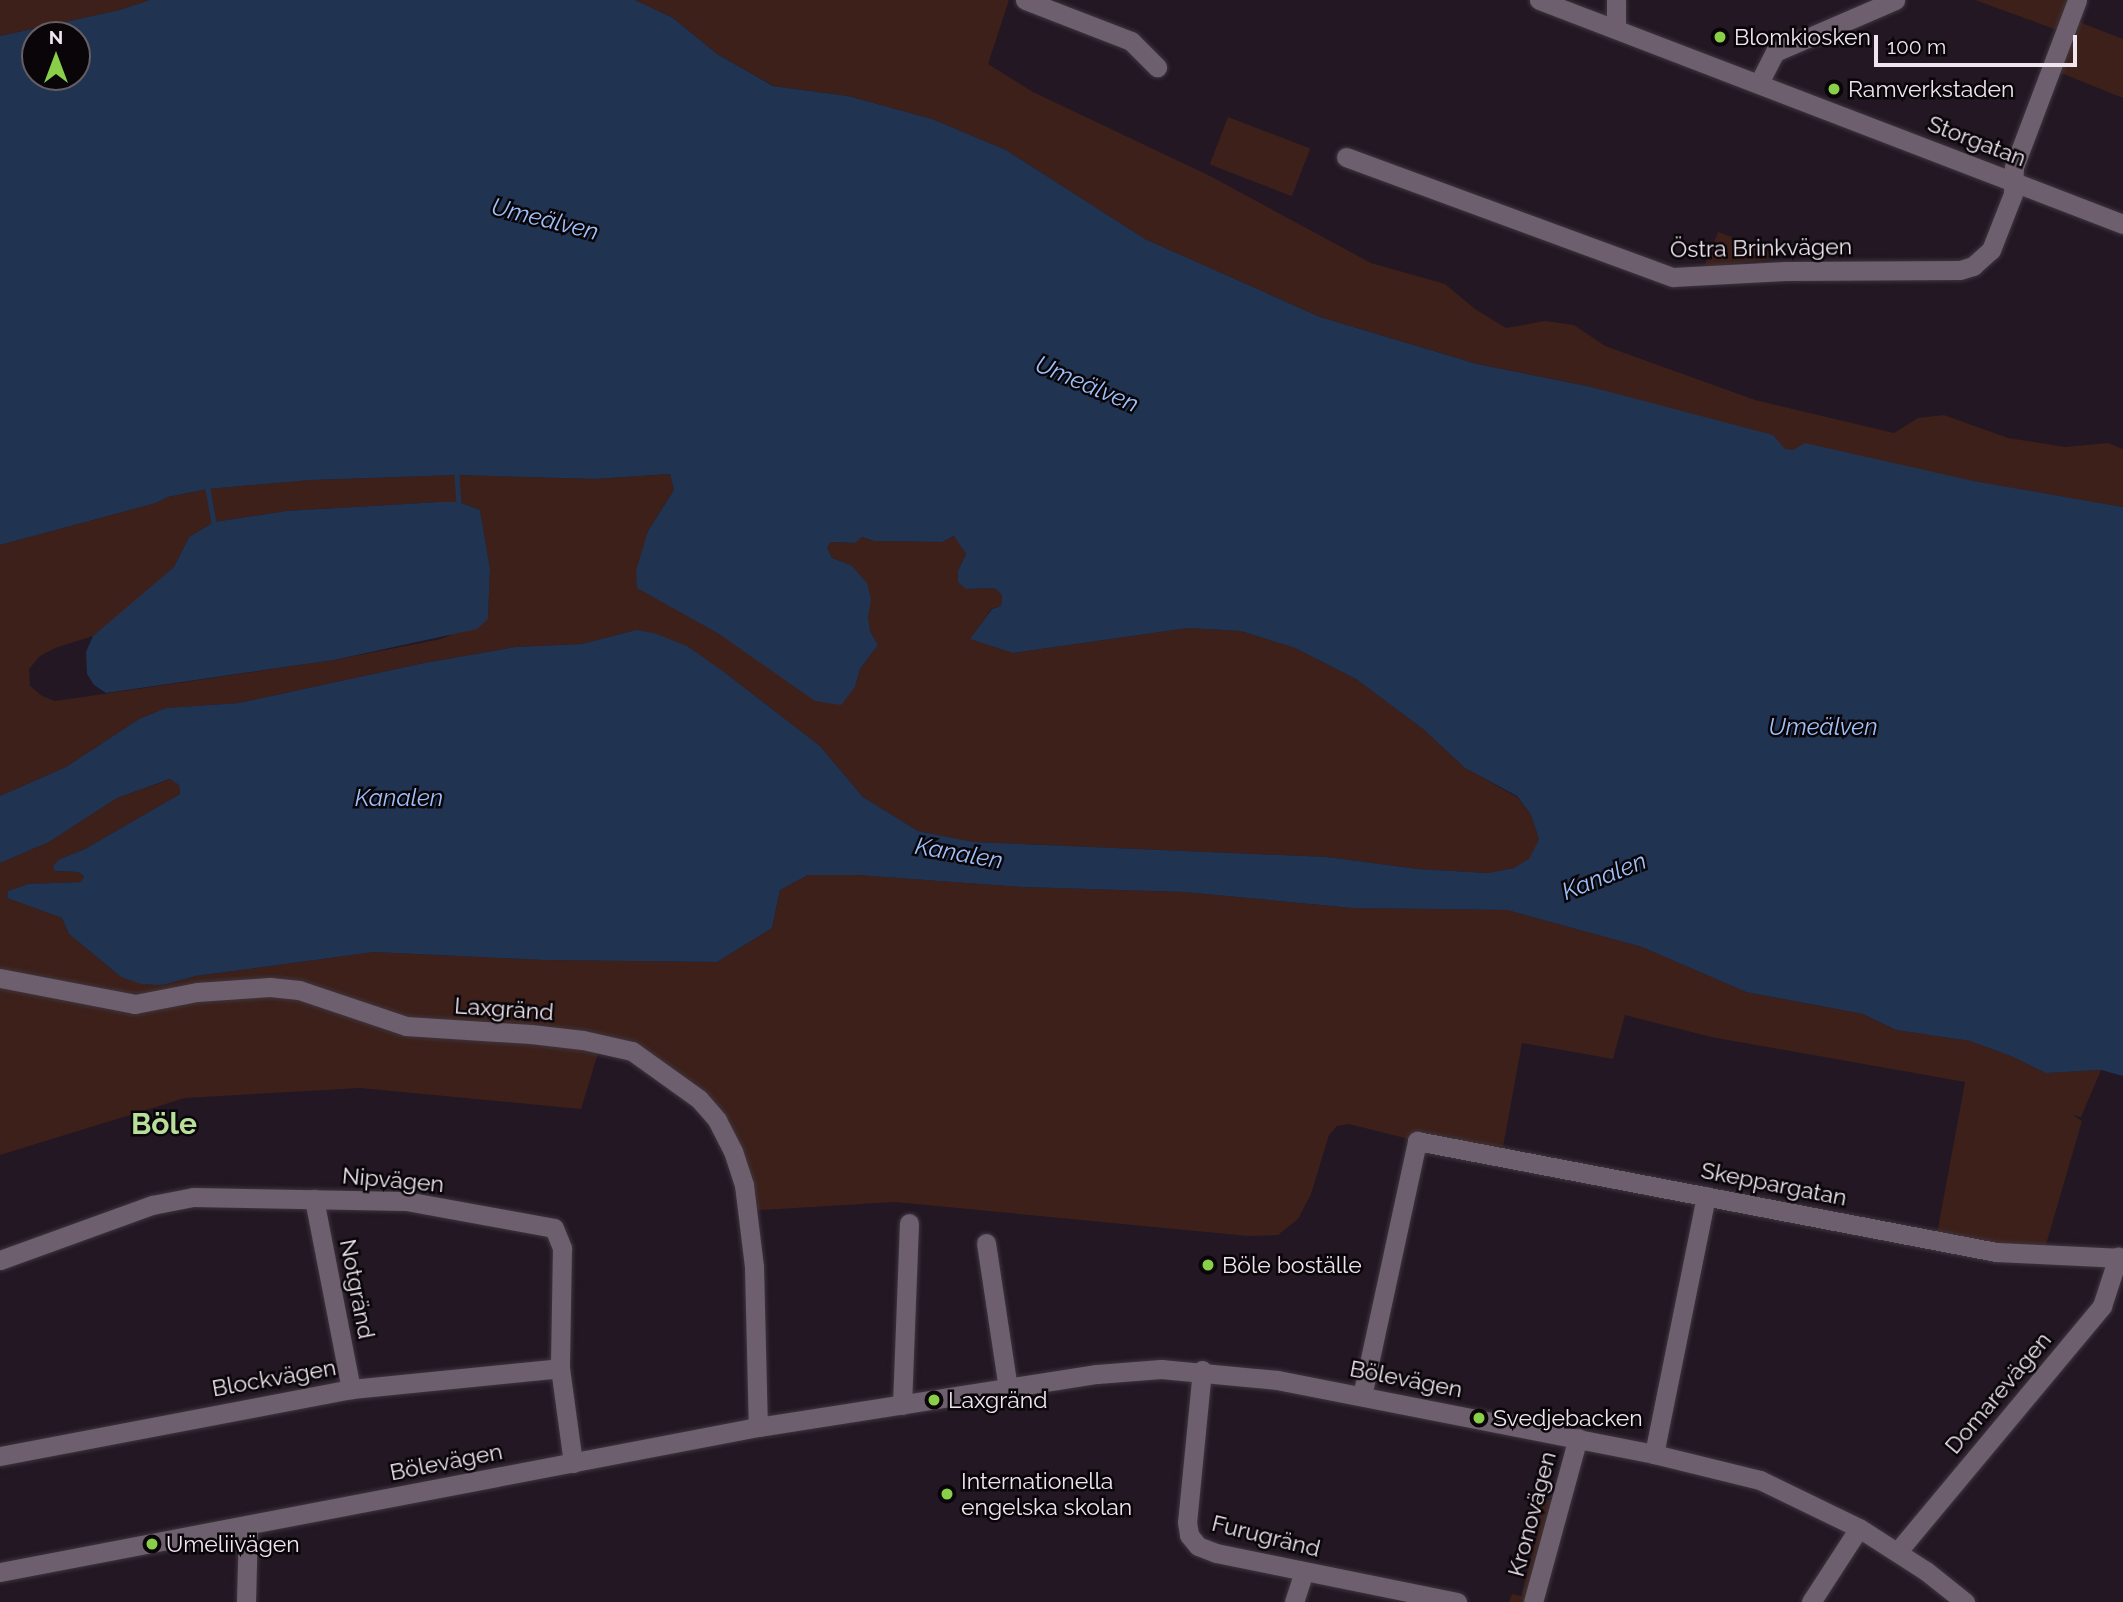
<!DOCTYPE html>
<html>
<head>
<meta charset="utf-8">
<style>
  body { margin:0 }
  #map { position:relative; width:2123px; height:1602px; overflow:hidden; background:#221723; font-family:Raleway,sans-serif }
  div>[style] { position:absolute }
  .green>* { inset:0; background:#3d201a; transform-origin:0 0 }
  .water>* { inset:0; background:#203351 }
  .stream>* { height:4.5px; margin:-2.25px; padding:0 2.25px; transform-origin:2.25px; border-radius:2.25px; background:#203351 }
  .roads { filter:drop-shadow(0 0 2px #3e353e) drop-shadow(0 0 2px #3e353e) }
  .minor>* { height:19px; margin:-9.5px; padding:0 9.5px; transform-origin:9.5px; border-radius:9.5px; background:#6e5f6e }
  .dots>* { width:19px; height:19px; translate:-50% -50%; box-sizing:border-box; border:4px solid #090509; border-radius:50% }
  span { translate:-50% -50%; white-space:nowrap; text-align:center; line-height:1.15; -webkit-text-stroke:5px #090509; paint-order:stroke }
  .poi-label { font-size:23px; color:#eee5ee }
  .left { translate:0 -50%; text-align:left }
  .street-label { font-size:23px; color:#eee5ee }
  .water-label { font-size:24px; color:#9ec1fb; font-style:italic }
  .district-label { font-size:30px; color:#b7df9a; font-weight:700 }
  .north { position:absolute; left:21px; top:21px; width:70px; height:70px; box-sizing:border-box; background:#090509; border:2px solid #655f65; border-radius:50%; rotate:0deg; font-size:19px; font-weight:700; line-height:28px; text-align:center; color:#eee5ee }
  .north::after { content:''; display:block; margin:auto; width:24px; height:32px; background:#89cf49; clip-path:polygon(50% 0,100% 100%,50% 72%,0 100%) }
  .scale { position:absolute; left:1874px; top:35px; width:203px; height:32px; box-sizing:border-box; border:4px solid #eee5ee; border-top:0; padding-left:9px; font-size:21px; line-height:24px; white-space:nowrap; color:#eee5ee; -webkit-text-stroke:5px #090509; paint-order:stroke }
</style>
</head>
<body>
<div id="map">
  <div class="green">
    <div style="clip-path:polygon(0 0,150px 0,120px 10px,0 36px)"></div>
    <div style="clip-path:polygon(635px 0,1009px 0,988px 64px,1033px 92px,1210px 176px,1371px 263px,1445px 284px,1475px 309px,1506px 328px,1545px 321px,1574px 325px,1605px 346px,1755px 400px,1894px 433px,1918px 418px,1944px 415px,2008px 438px,2065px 447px,2108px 443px,2123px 449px,2123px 507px,1784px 449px,1587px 386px,1477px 364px,1320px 317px,1145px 239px,1006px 150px,932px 119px,848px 96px,774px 86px,717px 54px,673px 18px)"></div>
    <div style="clip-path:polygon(1975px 0,2068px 0,2057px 30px)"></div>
    <div style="clip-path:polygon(2074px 20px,2123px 39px,2123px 98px,2056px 71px)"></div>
    <div style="left:1228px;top:117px;width:88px;height:51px;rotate:21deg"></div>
    <div style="clip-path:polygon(1718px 232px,1767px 250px,1772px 259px,1704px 267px)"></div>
    <div style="clip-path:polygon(evenodd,670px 474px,674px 490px,648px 531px,637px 587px,719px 634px,855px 687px,860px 669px,878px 645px,870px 631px,851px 565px,832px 558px,827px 547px,831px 542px,854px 543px,861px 537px,874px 541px,942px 542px,955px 536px,966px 554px,958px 571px,966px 589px,994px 588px,1002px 595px,1001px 606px,991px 609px,971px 639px,1013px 653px,1188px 628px,1241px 631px,1295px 648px,1356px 679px,1423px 729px,1465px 768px,1517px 797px,1531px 815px,1539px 839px,1530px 859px,1514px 868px,1488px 873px,1418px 869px,1327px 857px,974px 842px,918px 831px,863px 797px,820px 746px,724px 672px,636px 630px,582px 644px,515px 647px,424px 663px,239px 703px,166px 708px,139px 719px,66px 767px,0 796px,0 545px,156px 503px,168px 497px,208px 489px,311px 480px,457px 475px,595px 479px,670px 474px,439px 502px,459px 502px,480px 510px,490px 569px,488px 619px,441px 639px,334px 660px,151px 687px,55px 701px,42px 696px,30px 686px,29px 669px,40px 656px,55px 648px,93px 636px,119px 617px,174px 567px,189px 537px,214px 522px,286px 511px,439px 502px)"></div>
    <div style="clip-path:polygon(171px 779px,179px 785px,180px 794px,85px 849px,60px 859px,55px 871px,78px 872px,84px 876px,81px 882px,28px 884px,8px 891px,7px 898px,62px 918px,69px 934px,121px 977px,163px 985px,196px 976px,374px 952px,544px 960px,717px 962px,772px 928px,780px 890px,808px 875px,857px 875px,1022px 887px,1184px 892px,1353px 908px,1507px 910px,1642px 947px,1746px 992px,1863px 1014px,1896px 1030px,1970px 1041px,2013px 1057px,2046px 1073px,2101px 1070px,2081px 1117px,2073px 1115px,2082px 1121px,2045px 1248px,1992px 1245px,1937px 1234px,1965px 1082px,1711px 1037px,1625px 1015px,1613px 1059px,1522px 1043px,1501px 1158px,1417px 1141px,1349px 1124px,1337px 1126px,1329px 1135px,1311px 1194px,1298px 1219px,1278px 1235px,1248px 1236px,895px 1202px,743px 1211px,718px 1134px,695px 1104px,628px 1056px,599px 1050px,581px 1109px,360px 1088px,185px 1098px,0 1155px,0 863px,49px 842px,117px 798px)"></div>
    <div style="clip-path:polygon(1545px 1499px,1552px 1501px,1525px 1602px,1509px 1602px,1512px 1594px,1521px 1596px,1541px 1520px,1534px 1507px,1538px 1501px)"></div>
  </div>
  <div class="water">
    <div style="clip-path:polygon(evenodd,150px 0,635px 0,673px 18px,717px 54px,773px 86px,848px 96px,932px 119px,1006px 150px,1145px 239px,1320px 317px,1477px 364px,1587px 386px,1773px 435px,1785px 449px,1793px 450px,1805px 443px,1973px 481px,2123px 507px,2123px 1076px,2101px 1070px,2046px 1073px,2013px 1057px,1970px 1041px,1896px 1030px,1863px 1014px,1746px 992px,1642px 947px,1507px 910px,1353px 908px,1184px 892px,1022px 887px,857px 875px,808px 875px,780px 890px,772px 928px,717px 962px,544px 960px,374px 952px,196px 976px,163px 985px,141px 984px,121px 977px,69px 934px,62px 918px,7px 898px,8px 891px,28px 884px,81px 882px,84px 876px,78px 872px,55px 871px,53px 866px,60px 859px,85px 849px,180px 794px,179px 785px,170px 779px,117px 798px,49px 842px,0 863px,0 796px,66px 767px,139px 719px,166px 708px,239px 703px,424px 663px,515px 647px,582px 644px,636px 630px,654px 633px,687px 646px,724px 672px,820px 746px,863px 797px,918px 831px,974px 842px,1327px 857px,1418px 869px,1488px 873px,1514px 868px,1529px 859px,1539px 839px,1531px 815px,1517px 796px,1465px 768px,1423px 729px,1356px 679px,1295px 648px,1241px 631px,1188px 628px,1013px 653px,970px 639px,992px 609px,1001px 606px,1002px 595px,994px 588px,966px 589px,958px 582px,958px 571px,966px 554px,954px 536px,942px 542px,874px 541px,862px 537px,855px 543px,831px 542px,827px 547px,832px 558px,851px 565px,867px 583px,871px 599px,868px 618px,870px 631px,878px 645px,860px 669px,855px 687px,841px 705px,815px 701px,719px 634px,637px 588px,636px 571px,648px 531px,674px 490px,670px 474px,595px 479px,457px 475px,311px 480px,208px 489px,168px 497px,156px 503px,0 545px,0 36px,120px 10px,150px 0,77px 35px,77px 77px,35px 77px,35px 35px,77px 35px)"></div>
    <div style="clip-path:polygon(439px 502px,459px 502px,480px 510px,490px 569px,488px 619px,477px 629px,334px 660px,106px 693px,94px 685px,87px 674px,86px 652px,93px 636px,174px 567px,189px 537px,214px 522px,286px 511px)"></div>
  </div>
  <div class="stream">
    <div style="left:457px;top:475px;width:27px;rotate:86deg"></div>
    <div style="left:208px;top:489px;width:34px;rotate:80deg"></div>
  </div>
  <div class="roads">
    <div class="minor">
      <div style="left:1025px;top:0;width:114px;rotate:21.1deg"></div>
      <div style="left:1131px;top:41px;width:37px;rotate:45deg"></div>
      <div style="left:1539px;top:0;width:625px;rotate:20.98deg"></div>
      <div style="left:1616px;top:0;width:29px;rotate:90deg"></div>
      <div style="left:1759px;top:83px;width:35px;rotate:-63deg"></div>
      <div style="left:1775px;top:52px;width:131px;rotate:-23.4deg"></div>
      <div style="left:1346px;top:157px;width:348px;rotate:20.2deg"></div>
      <div style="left:1673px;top:277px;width:112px;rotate:-3.1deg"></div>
      <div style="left:1785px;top:271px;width:175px;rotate:-0.3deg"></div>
      <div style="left:1960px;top:270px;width:14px;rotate:-17deg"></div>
      <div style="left:1973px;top:266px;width:24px;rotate:-42deg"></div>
      <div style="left:1991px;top:250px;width:60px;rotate:-68.6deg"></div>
      <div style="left:2013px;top:194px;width:27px;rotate:-88deg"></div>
      <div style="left:2014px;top:167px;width:178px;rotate:-69.3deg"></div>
      <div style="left:0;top:978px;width:137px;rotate:10.9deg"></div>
      <div style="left:135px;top:1004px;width:63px;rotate:-11deg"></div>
      <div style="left:197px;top:992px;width:73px;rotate:-3.9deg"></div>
      <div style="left:270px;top:987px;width:29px;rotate:6deg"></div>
      <div style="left:299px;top:990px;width:113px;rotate:18.6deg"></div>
      <div style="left:406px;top:1026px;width:125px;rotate:3.7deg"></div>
      <div style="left:531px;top:1034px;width:52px;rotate:6.6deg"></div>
      <div style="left:583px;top:1040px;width:50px;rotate:12.7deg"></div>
      <div style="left:632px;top:1051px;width:82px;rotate:35.6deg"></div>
      <div style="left:699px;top:1099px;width:28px;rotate:49deg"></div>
      <div style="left:717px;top:1120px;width:35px;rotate:63deg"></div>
      <div style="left:733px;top:1151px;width:36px;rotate:72deg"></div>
      <div style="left:744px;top:1185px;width:83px;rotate:83deg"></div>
      <div style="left:754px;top:1267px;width:160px;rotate:88.6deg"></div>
      <div style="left:314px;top:1199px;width:194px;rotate:79deg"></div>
      <div style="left:986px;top:1243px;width:147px;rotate:81.4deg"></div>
      <div style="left:0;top:1260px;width:162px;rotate:-19.9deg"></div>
      <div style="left:152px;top:1205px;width:42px;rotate:-11deg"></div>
      <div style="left:193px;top:1197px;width:213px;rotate:1.1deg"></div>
      <div style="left:406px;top:1201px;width:150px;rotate:10.3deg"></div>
      <div style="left:554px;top:1228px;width:22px;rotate:68deg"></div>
      <div style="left:562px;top:1248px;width:120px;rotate:91deg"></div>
      <div style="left:560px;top:1368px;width:96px;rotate:82.2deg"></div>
      <div style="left:1202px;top:1370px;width:153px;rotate:95.6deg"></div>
      <div style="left:1187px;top:1522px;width:13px;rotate:81deg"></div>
      <div style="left:1189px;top:1535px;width:14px;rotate:51deg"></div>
      <div style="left:1198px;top:1546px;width:19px;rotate:21deg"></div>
      <div style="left:1216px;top:1553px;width:246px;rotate:11.5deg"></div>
      <div style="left:1362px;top:1396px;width:261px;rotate:-77.8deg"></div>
      <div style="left:1417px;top:1141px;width:590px;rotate:10.85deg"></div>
      <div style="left:1996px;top:1252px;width:127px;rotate:2.7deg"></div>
      <div style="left:902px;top:1405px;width:182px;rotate:-87.8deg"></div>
      <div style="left:1654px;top:1454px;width:263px;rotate:-78.6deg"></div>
      <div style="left:0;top:1456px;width:357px;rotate:-10.8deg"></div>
      <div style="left:351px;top:1389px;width:210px;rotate:-5.7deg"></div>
      <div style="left:1898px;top:1551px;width:319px;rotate:-50.2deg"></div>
      <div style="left:2102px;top:1306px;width:52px;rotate:-71.9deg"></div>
      <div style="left:0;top:1572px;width:772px;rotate:-10.83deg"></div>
      <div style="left:758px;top:1427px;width:343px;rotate:-8.9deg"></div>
      <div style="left:1097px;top:1374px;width:64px;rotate:-4.5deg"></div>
      <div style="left:1161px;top:1369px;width:117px;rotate:5.4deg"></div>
      <div style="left:1277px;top:1380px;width:384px;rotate:11.1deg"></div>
      <div style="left:1654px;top:1454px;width:109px;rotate:13.8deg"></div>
      <div style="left:1760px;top:1480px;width:110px;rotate:25.9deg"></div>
      <div style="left:1859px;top:1528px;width:80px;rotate:32.7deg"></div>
      <div style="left:1926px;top:1571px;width:50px;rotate:38.5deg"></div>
      <div style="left:246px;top:1602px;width:77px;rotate:-88.5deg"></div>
      <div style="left:1294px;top:1602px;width:32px;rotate:-72deg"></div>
      <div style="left:1533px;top:1602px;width:170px;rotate:-74.7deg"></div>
      <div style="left:1811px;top:1602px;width:88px;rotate:-57deg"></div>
    </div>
  </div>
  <div class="dots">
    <div style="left:1720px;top:37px;background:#89cf49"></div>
    <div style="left:1834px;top:89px;background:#89cf49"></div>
    <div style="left:1208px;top:1265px;background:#89cf49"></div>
    <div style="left:934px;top:1400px;background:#89cf49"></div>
    <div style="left:1479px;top:1418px;background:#89cf49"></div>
    <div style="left:947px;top:1494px;background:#89cf49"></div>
    <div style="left:152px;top:1544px;background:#89cf49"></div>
  </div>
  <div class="poi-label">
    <span class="left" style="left:1734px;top:37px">Blomkiosken</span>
    <span class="left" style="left:1848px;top:89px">Ramverkstaden</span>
    <span class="left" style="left:1222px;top:1265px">Böle boställe</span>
    <span class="left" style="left:948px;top:1400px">Laxgränd</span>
    <span class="left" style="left:1493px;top:1418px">Svedjebacken</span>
    <span class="left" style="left:961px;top:1494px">Internationella<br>engelska skolan</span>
    <span class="left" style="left:166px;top:1544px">Umeliivägen</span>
  </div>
  <div class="street-label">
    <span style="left:1977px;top:141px;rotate:21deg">Storgatan</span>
    <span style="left:1761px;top:248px;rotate:-1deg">Östra Brinkvägen</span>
    <span style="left:504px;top:1009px;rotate:4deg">Laxgränd</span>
    <span style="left:393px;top:1180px;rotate:5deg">Nipvägen</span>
    <span style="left:1774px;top:1184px;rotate:11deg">Skeppargatan</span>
    <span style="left:357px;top:1289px;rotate:79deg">Notgränd</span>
    <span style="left:274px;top:1378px;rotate:-10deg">Blockvägen</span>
    <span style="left:1406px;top:1379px;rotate:11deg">Bölevägen</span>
    <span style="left:1998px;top:1393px;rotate:-50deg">Domarevägen</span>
    <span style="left:446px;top:1462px;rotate:-11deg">Bölevägen</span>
    <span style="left:1532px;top:1514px;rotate:-75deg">Kronovägen</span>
    <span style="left:1266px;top:1536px;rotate:14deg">Furugränd</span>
  </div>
  <div class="water-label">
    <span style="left:545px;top:219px;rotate:14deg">Umeälven</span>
    <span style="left:1087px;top:384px;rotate:23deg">Umeälven</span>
    <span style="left:1823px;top:727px">Umeälven</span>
    <span style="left:399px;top:798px">Kanalen</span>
    <span style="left:959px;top:853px;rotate:10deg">Kanalen</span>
    <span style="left:1604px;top:876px;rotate:-22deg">Kanalen</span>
  </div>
  <div class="district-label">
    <span style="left:164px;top:1124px">Böle</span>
  </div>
  <div class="north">N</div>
  <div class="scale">100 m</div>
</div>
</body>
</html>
